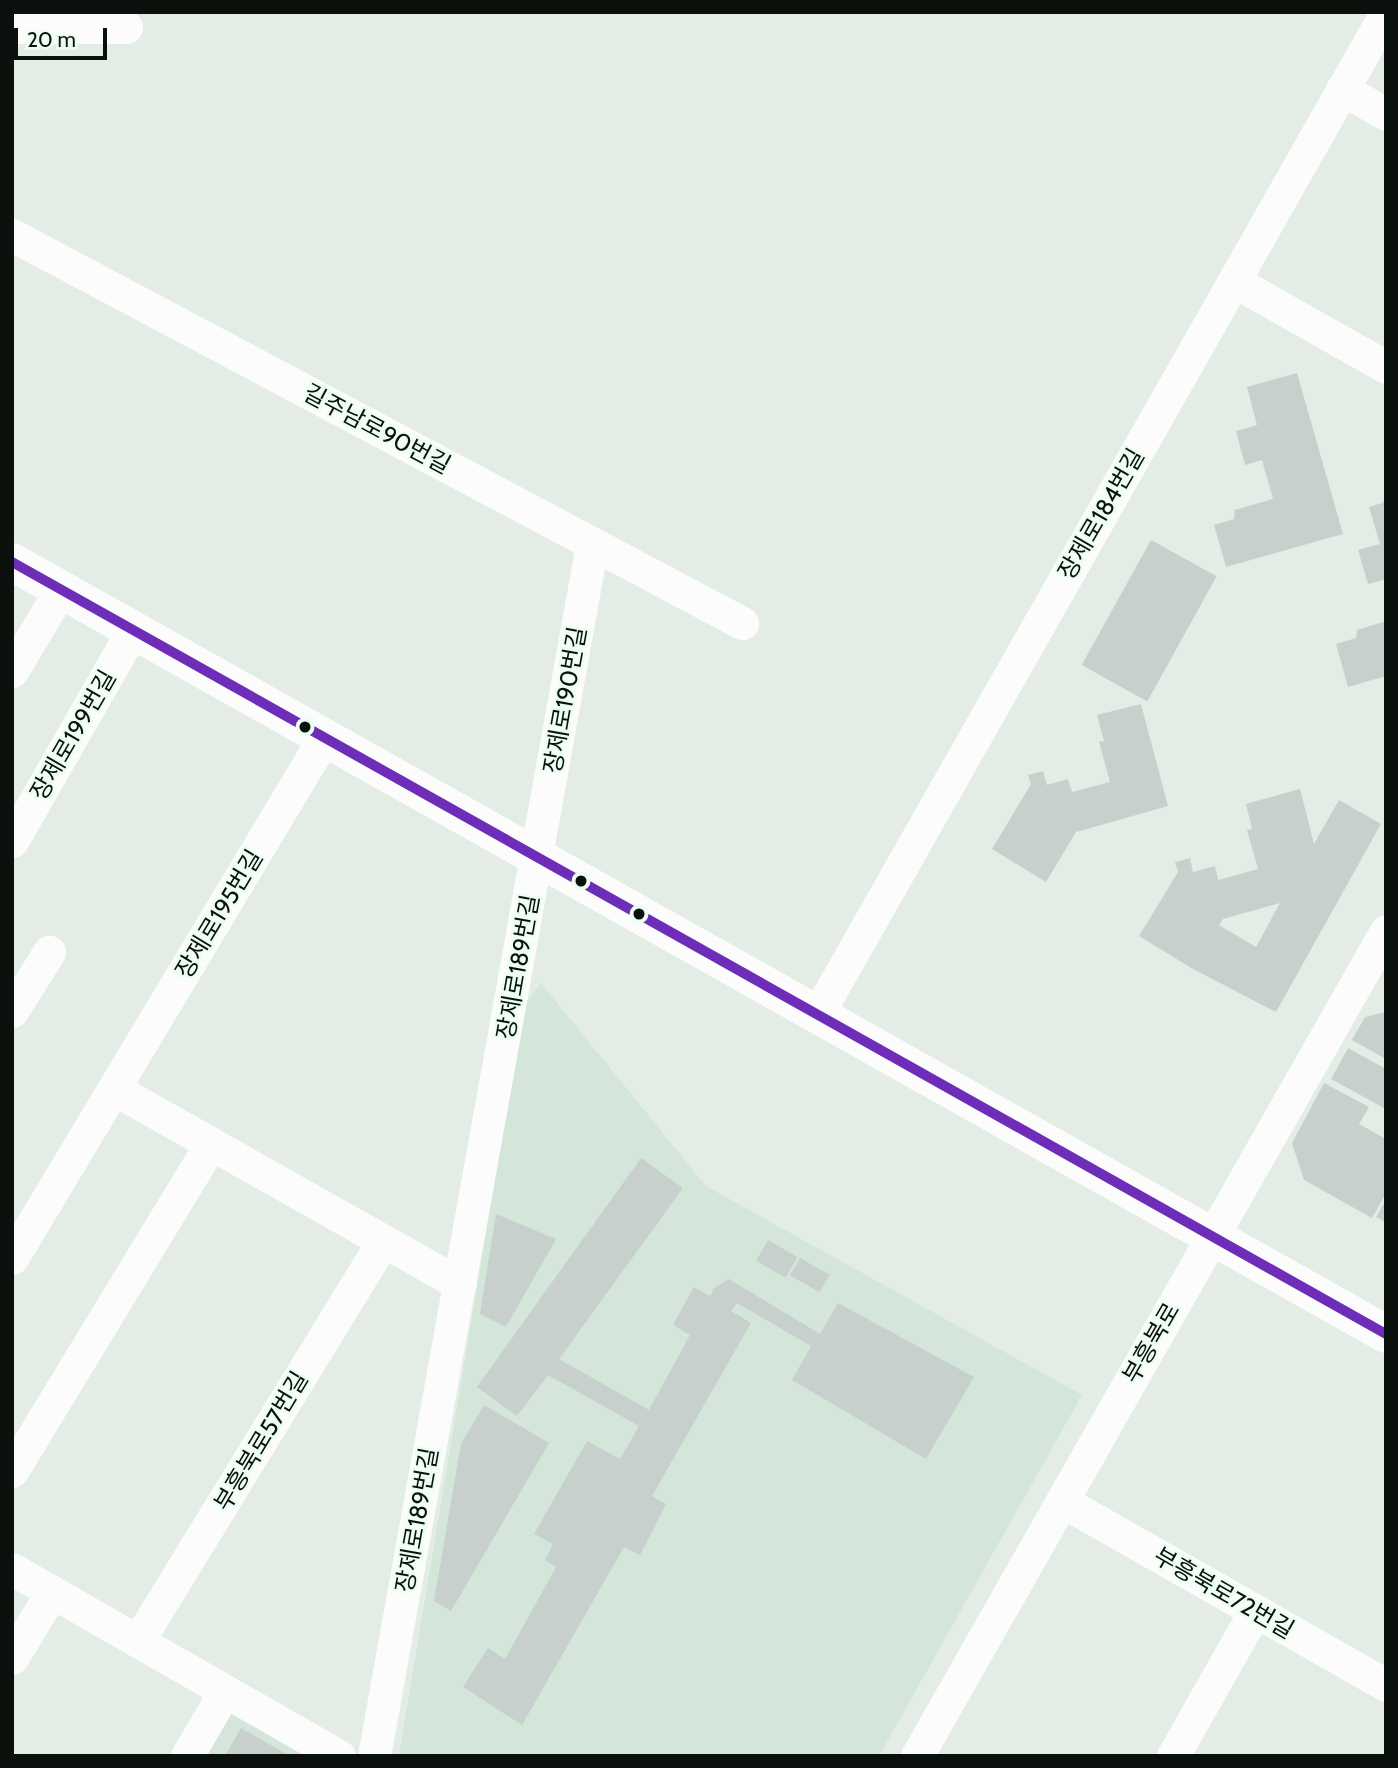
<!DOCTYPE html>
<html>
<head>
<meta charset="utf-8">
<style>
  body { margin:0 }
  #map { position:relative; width:1398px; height:1768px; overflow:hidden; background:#e3ede6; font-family:Cabin,"Noto Sans KR",sans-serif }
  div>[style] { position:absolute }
  .built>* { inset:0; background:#d3e6d9 }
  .building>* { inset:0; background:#c7d0cc; transform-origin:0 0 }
  .minor>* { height:33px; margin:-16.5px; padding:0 16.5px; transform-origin:16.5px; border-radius:16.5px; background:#fbfcfb }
  .major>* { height:38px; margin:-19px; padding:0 19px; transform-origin:19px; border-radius:19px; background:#fbfcfb }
  .bus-1>* { height:10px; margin:-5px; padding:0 5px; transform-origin:5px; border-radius:5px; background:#6e2db9 }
  .dots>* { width:19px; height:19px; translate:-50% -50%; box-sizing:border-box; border:4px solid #ecfef1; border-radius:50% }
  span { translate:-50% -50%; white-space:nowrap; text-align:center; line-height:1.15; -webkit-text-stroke:5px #ecfef1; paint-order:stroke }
  .street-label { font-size:24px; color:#0a100c }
  .frame { position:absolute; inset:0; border:14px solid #0a100c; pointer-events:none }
  .scale { position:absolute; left:14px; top:28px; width:93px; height:32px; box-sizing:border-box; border:4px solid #0a100c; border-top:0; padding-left:9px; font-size:21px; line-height:24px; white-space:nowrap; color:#0a100c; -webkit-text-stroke:5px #ecfef1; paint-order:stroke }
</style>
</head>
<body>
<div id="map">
  <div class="built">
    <div style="clip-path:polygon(541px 983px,706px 1186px,1082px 1395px,879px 1756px,399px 1756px,524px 1005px)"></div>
    <div style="clip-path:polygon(226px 1706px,315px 1756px,198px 1756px)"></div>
  </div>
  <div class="building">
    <div style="clip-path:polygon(1297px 373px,1343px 534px,1226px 567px,1214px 525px,1234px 519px,1235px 510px,1273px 499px,1262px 460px,1245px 465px,1236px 431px,1257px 425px,1247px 387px)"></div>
    <div style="clip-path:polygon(1386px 497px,1386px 579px,1368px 584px,1358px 550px,1380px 544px,1369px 507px,1382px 503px)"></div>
    <div style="left:1151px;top:540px;width:75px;height:143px;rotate:29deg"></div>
    <div style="clip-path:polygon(1386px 621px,1386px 676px,1348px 687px,1336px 644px,1356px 638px,1357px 630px)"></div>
    <div style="clip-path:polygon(1141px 704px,1168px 806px,1076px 832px,1046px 882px,992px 849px,1031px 784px,1028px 775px,1043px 771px,1047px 785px,1068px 779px,1072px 792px,1110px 782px,1099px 742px,1104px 741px,1097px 715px)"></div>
    <div style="clip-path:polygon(evenodd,1300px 789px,1314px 844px,1339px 800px,1381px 824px,1276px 1012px,1193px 969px,1139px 936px,1178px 872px,1175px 862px,1190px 858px,1193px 872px,1215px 866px,1218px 880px,1258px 869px,1247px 830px,1252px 829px,1246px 804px,1300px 789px,1280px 903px,1256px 947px,1219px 925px,1223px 919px,1280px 903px)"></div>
    <div style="clip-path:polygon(1386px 1012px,1386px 1059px,1352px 1040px,1365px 1017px)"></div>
    <div style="clip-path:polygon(1348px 1048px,1386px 1069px,1386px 1109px,1331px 1079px)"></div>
    <div style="clip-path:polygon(1324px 1083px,1369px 1107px,1359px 1124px,1386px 1139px,1386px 1193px,1372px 1218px,1304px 1180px,1292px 1143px)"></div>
    <div style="clip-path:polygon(641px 1158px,683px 1188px,559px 1359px,649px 1410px,690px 1335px,673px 1325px,694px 1287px,710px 1296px,714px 1288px,729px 1279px,820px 1334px,838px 1303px,974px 1377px,926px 1459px,792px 1380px,811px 1346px,737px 1303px,731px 1311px,751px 1323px,652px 1496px,666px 1504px,640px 1555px,624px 1547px,522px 1725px,463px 1687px,488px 1648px,505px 1659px,556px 1567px,545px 1560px,553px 1544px,534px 1534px,587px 1441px,620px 1459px,639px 1426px,548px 1375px,517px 1416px,477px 1387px)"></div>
    <div style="clip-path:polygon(1386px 1200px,1386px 1222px,1376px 1217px)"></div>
    <div style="clip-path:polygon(496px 1214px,556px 1239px,506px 1327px,480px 1314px)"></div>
    <div style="left:768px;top:1240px;width:34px;height:24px;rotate:30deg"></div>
    <div style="left:800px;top:1258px;width:34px;height:20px;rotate:30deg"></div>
    <div style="clip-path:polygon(484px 1405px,549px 1443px,451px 1611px,434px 1601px,461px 1444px)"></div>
    <div style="clip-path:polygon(241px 1728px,290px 1756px,225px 1756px)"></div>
  </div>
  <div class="minor">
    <div style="left:12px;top:27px;width:114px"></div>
    <div style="left:1342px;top:89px;width:51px;rotate:29.6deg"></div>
    <div style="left:12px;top:235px;width:827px;rotate:27.99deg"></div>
    <div style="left:1234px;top:281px;width:175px;rotate:29.5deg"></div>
    <div style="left:12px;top:671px;width:96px;rotate:-59.1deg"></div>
    <div style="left:12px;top:841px;width:243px;rotate:-60.2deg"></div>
    <div style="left:12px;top:1011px;width:70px;rotate:-57.9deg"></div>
    <div style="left:817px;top:1015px;width:1152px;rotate:-60.41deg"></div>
    <div style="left:114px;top:1089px;width:397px;rotate:29.4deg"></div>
    <div style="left:12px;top:1258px;width:606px;rotate:-59.04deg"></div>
    <div style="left:12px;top:1471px;width:383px;rotate:-58.7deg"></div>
    <div style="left:1062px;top:1501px;width:373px;rotate:29.6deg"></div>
    <div style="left:12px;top:1569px;width:377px;rotate:29.8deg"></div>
    <div style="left:138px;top:1641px;width:469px;rotate:-58.5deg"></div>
    <div style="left:12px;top:1658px;width:77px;rotate:-58.8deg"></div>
    <div style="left:187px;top:1756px;width:75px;rotate:-59.7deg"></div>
    <div style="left:374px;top:1756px;width:1231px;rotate:-79.8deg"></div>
    <div style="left:917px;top:1756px;width:949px;rotate:-60.38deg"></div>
    <div style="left:1173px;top:1756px;width:167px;rotate:-60.5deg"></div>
  </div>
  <div class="major">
    <div style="left:12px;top:562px;width:1576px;rotate:29.33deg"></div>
  </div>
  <div class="bus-1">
    <div style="left:12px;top:562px;width:1576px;rotate:29.33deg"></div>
  </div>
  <div class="dots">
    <div style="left:305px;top:727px;background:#0a100c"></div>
    <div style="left:581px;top:881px;background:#0a100c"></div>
    <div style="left:639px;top:914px;background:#0a100c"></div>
  </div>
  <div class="street-label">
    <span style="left:377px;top:429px;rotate:28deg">길주남로90번길</span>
    <span style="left:1101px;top:514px;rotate:-60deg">장제로184번길</span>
    <span style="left:565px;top:700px;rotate:-80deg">장제로190번길</span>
    <span style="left:73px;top:735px;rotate:-60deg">장제로199번길</span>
    <span style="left:219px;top:914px;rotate:-59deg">장제로195번길</span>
    <span style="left:518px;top:967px;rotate:-80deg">장제로189번길</span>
    <span style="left:1151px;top:1343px;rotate:-60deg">부흥북로</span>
    <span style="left:261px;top:1441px;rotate:-59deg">부흥북로57번길</span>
    <span style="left:417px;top:1520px;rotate:-80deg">장제로189번길</span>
    <span style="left:1224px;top:1593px;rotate:30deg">부흥북로72번길</span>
  </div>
  <div class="frame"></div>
  <div class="scale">20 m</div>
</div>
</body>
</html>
